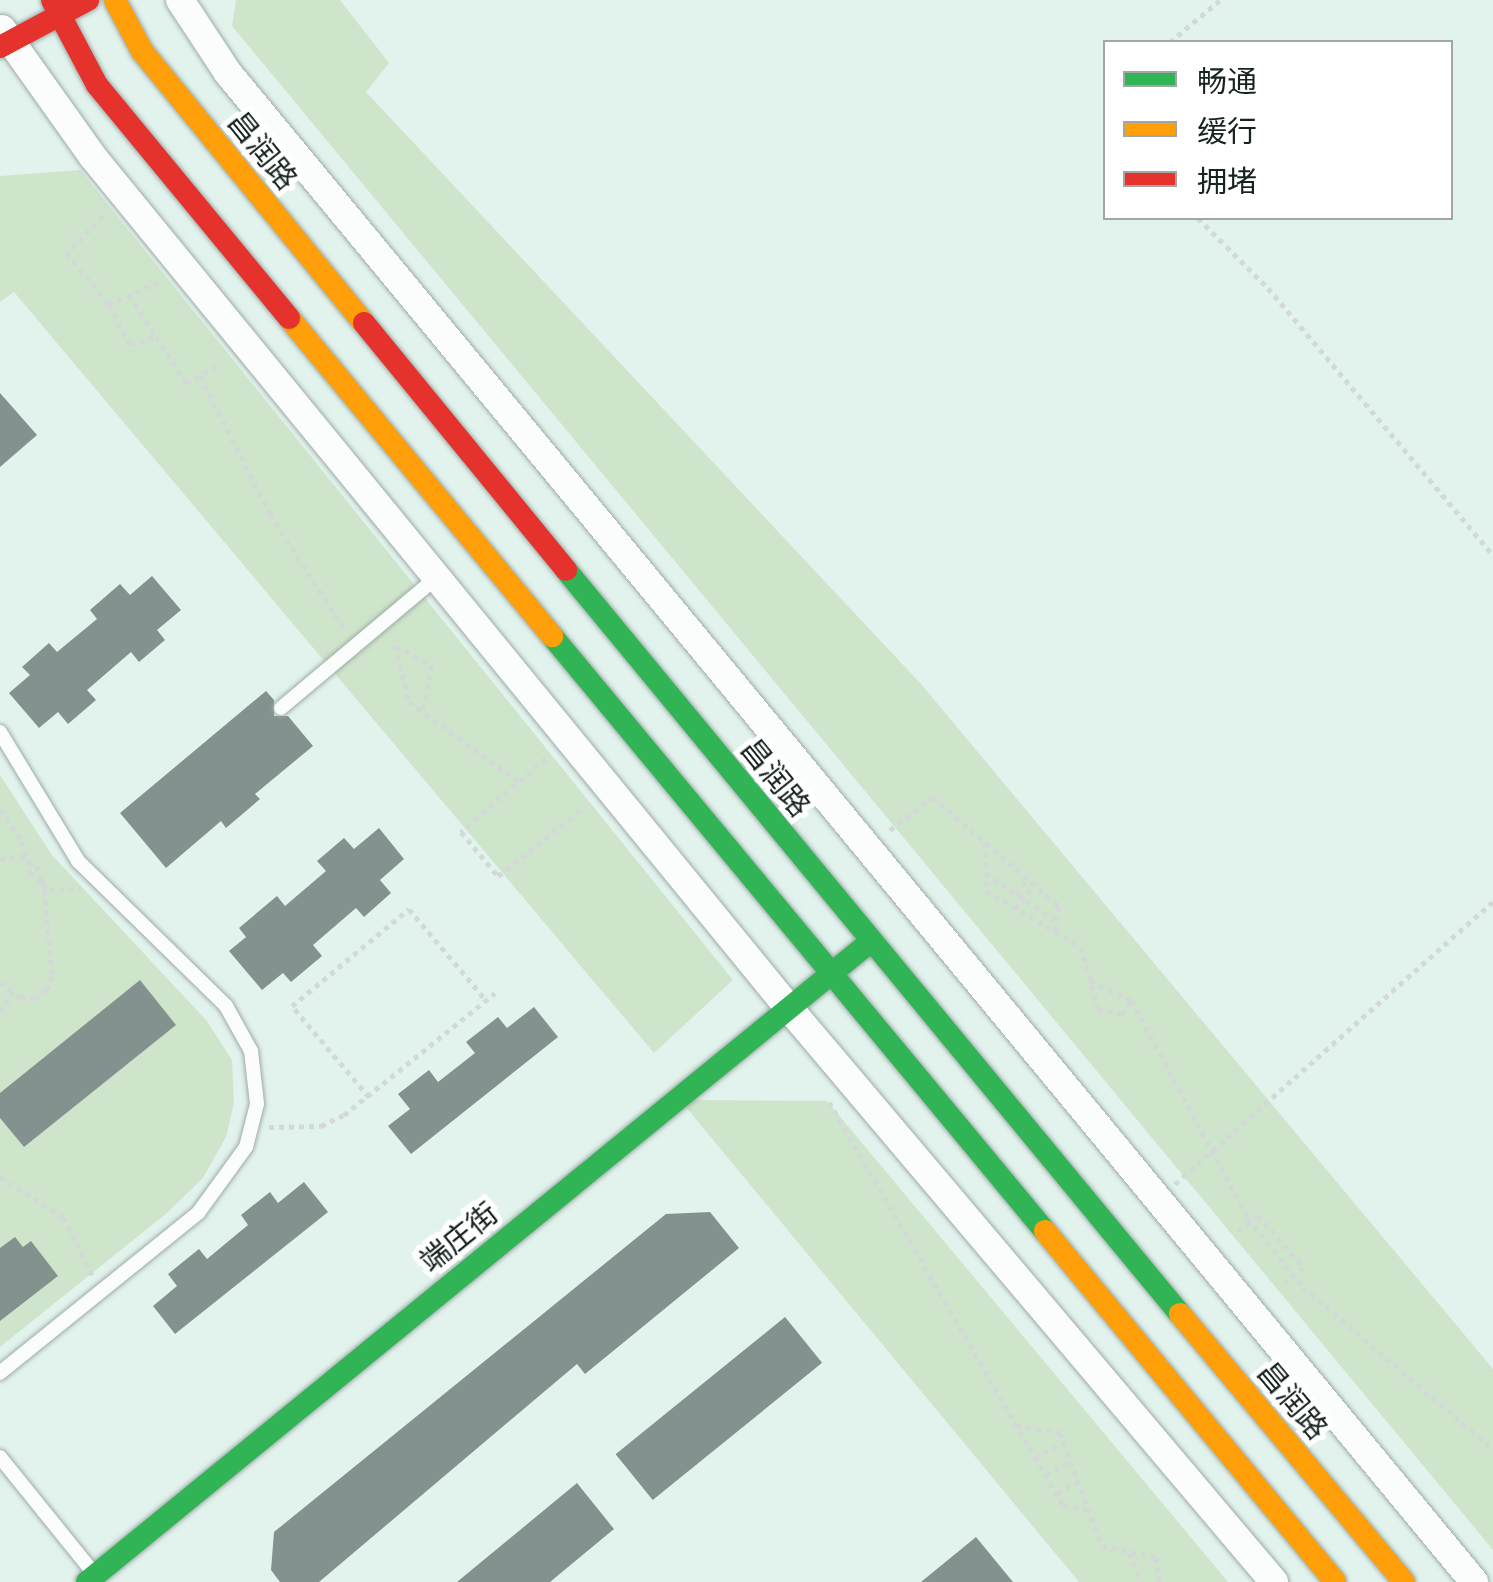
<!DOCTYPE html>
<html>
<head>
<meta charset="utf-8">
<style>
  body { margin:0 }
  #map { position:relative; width:1493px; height:1582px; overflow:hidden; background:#e2f3ed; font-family:"Libre Baskerville","Noto Sans SC",serif }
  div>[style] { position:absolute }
  .green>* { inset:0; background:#cfe5cb }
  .building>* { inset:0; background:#84928f; transform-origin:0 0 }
  .path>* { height:5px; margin-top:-2.5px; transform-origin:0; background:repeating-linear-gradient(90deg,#d3d9d7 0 5px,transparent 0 10px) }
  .roads { filter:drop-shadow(0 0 2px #9eaba7) drop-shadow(0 0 2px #9eaba7) }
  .lane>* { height:14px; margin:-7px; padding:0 7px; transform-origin:7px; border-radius:7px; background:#fbfdfc }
  .street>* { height:28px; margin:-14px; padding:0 14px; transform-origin:14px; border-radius:14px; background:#fbfdfc }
  .fast>* { height:22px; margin:-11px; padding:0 11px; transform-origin:11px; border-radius:11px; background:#30b455 }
  .slow>* { height:22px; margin:-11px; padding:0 11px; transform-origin:11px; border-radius:11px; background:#ff9f0a }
  .jam>* { height:22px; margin:-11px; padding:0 11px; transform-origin:11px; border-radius:11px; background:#e5322d }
  span { translate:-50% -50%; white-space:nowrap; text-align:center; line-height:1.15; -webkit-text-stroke:10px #fff; paint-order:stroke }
  .street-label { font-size:30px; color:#17231f }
  .legend { position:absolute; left:1103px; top:40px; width:350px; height:180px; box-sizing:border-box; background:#fff; border:2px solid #a2a7a5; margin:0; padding:12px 18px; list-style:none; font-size:30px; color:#17231f }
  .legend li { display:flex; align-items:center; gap:20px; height:50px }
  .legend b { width:50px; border:2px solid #a2a7a5 }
</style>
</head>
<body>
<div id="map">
  <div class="green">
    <div style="clip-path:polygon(236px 0,340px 0,389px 63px,366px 92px,921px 684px,1493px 1369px,1493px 1550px,232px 26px)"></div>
    <div style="clip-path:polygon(80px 170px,733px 980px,654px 1053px,14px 292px,0 302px,0 176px)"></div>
    <div style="clip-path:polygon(0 775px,52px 855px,207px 1021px,232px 1060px,234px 1103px,226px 1137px,203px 1178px,167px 1213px,0 1347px)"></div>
    <div style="clip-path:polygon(680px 1100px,827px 1101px,1228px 1582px,1079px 1582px)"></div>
  </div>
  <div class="building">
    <div style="clip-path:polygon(0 393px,37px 435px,0 467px)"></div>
    <div style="clip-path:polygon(152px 576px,181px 610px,157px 630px,165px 640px,139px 662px,131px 652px,87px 690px,96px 700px,68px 724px,58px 712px,39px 728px,9px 693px,30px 675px,22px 667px,49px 643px,57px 652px,97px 619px,90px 610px,120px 584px,130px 595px)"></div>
    <div style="clip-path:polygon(266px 691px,274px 700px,274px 716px,288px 716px,313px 746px,255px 794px,260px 799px,226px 828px,221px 821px,166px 868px,120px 813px)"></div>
    <div style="clip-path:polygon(379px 828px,404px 859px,380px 880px,391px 893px,364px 917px,356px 908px,313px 945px,322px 956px,291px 982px,283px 973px,262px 990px,229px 951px,246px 937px,239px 928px,277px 896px,285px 906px,326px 871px,317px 861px,344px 838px,354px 849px)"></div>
    <div style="clip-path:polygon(140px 980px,176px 1025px,24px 1147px,0 1118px,0 1093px)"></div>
    <div style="clip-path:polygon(534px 1007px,558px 1037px,411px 1154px,388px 1126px,410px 1109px,398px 1094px,429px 1070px,438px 1082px,475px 1053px,466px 1042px,498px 1017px,507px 1028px)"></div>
    <div style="clip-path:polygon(304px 1182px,328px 1212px,175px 1334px,153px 1306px,177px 1286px,168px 1274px,199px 1249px,207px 1259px,248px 1225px,241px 1215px,270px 1192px,278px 1203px)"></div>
    <div style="clip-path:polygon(710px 1212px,739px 1248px,585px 1374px,577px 1364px,319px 1582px,280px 1582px,271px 1570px,274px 1532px,666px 1214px)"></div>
    <div style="clip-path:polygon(15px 1237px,23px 1247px,31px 1241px,58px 1276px,0 1321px,0 1248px)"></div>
    <div style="left:785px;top:1317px;width:59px;height:218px;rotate:51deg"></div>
    <div style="clip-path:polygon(577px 1483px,614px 1529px,550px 1582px,457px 1582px)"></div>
    <div style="clip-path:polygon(976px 1537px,1013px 1582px,921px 1582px)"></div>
  </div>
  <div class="path">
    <div style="left:1170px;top:42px;width:65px;rotate:-40deg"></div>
    <div style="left:1106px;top:97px;width:4px;rotate:90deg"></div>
    <div style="left:103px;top:216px;width:52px;rotate:134.2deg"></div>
    <div style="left:67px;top:253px;width:65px;rotate:51.2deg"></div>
    <div style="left:108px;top:304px;width:53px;rotate:-23.2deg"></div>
    <div style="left:1198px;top:218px;width:99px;rotate:45deg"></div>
    <div style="left:1268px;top:288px;width:349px;rotate:49.9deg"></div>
    <div style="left:129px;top:295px;width:105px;rotate:57.1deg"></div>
    <div style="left:186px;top:383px;width:41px;rotate:-27.8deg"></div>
    <div style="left:109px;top:305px;width:45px;rotate:62.3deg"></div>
    <div style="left:130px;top:345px;width:28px;rotate:-19deg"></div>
    <div style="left:200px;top:376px;width:155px;rotate:63.1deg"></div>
    <div style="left:270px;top:514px;width:137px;rotate:57.2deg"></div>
    <div style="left:395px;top:645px;width:59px;rotate:76.2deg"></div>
    <div style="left:409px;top:702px;width:136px;rotate:36deg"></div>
    <div style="left:396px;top:646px;width:41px;rotate:27.8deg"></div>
    <div style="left:432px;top:665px;width:46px;rotate:101.3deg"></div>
    <div style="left:546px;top:758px;width:113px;rotate:139deg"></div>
    <div style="left:461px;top:832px;width:57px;rotate:49.9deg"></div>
    <div style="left:498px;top:876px;width:112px;rotate:-38.5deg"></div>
    <div style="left:0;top:810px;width:38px;rotate:55deg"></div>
    <div style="left:22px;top:841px;width:33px;rotate:76deg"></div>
    <div style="left:30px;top:873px;width:18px;rotate:45deg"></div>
    <div style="left:43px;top:886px;width:7px;rotate:34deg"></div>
    <div style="left:49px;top:890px;width:32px;rotate:-4deg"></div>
    <div style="left:890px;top:830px;width:54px;rotate:-37.5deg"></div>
    <div style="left:933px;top:797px;width:167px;rotate:40.9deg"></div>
    <div style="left:1059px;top:906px;width:25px;rotate:101deg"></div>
    <div style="left:985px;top:842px;width:49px;rotate:88.8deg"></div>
    <div style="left:986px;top:891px;width:110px;rotate:30.5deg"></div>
    <div style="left:1081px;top:947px;width:64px;rotate:74.7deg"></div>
    <div style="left:1098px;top:1009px;width:25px;rotate:12deg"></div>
    <div style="left:1122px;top:1014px;width:17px;rotate:-57deg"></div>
    <div style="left:0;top:859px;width:21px;rotate:-8deg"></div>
    <div style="left:21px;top:856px;width:18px;rotate:34deg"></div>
    <div style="left:36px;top:866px;width:16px;rotate:63deg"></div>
    <div style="left:43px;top:880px;width:96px;rotate:84.6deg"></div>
    <div style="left:52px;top:976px;width:15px;rotate:110deg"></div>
    <div style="left:47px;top:990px;width:14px;rotate:146deg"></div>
    <div style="left:35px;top:998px;width:15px;rotate:180deg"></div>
    <div style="left:20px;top:998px;width:26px;rotate:-140deg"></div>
    <div style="left:985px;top:873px;width:86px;rotate:34.1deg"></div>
    <div style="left:1016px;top:894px;width:19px;rotate:-54deg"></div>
    <div style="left:1015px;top:909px;width:31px;rotate:-52deg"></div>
    <div style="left:1090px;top:981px;width:45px;rotate:24.9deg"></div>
    <div style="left:1131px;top:1000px;width:247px;rotate:61.8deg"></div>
    <div style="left:1248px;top:1218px;width:88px;rotate:51.4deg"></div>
    <div style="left:1303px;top:1287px;width:250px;rotate:40.5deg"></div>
    <div style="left:0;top:1012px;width:23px;rotate:-56deg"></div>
    <div style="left:369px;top:1097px;width:119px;rotate:-130.2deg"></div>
    <div style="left:292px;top:1006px;width:152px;rotate:-39.7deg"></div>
    <div style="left:409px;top:909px;width:119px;rotate:49.8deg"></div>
    <div style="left:829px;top:1102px;width:466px;rotate:59.9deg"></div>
    <div style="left:1063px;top:1505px;width:25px;rotate:9deg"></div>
    <div style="left:269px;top:1127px;width:52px;rotate:-1.1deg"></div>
    <div style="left:321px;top:1126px;width:25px;rotate:-26deg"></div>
    <div style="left:344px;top:1115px;width:194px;rotate:-38.9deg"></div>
    <div style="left:0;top:1177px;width:75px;rotate:32.4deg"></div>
    <div style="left:63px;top:1217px;width:67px;rotate:63.4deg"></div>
    <div style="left:1175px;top:1184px;width:425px;rotate:-41.6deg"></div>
    <div style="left:1238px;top:1231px;width:26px;rotate:-39deg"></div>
    <div style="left:1258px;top:1215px;width:69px;rotate:49.1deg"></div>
    <div style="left:1303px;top:1267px;width:25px;rotate:138deg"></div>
    <div style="left:1016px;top:1426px;width:45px;rotate:9deg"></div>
    <div style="left:1060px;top:1433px;width:121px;rotate:69.6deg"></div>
    <div style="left:1102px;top:1546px;width:55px;rotate:11.5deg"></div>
    <div style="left:1156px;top:1557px;width:25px;rotate:83deg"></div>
    <div style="left:1035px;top:1458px;width:33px;rotate:-27deg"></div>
    <div style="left:1046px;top:1475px;width:26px;rotate:-29deg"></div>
    <div style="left:1057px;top:1493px;width:24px;rotate:-28deg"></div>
    <div style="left:1129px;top:1553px;width:31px;rotate:68deg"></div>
  </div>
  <div class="roads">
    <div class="lane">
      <div style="left:281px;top:708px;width:204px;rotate:-40deg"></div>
      <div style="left:0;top:732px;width:151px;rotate:58.8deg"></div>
      <div style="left:78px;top:861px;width:207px;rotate:44.4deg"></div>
      <div style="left:226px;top:1006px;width:51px;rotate:60.9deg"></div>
      <div style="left:251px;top:1051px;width:53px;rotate:83.5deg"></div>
      <div style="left:257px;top:1104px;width:44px;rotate:104.3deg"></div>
      <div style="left:246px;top:1147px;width:82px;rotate:126deg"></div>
      <div style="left:198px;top:1213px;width:255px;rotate:141.1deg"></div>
      <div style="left:0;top:1457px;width:146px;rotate:51.1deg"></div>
    </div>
    <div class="street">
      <div style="left:180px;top:0;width:87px;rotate:56.7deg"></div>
      <div style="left:228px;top:73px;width:1957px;rotate:50.45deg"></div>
      <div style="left:2px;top:29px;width:157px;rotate:54.6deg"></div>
      <div style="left:93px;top:157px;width:1098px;rotate:50.73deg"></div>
      <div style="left:788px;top:1007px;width:753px;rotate:49.79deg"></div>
    </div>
    <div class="fast">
      <div style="left:566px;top:570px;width:965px;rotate:50.47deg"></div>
      <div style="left:552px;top:636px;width:773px;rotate:50.36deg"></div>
      <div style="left:87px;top:1582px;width:1011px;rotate:-39.26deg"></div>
    </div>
    <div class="slow">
      <div style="left:115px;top:0;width:58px;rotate:62.1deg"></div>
      <div style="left:142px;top:51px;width:351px;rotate:50.8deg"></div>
      <div style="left:289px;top:318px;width:413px;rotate:50.4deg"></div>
      <div style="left:1045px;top:1231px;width:455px;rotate:50.4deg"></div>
      <div style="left:1180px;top:1314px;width:349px;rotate:50.1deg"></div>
    </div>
    <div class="jam">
      <div style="left:52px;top:0;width:96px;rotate:62.1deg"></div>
      <div style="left:97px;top:85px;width:302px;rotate:50.5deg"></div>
      <div style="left:0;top:47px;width:100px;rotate:-28.1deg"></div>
      <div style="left:364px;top:323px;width:319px;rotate:50.7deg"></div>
    </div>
  </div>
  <div class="street-label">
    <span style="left:262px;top:151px;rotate:51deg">昌润路</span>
    <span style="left:775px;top:778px;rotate:51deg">昌润路</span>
    <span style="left:459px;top:1238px;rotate:-39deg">端庄街</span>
    <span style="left:1292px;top:1401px;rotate:50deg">昌润路</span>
  </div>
  <ul class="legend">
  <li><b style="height:12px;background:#30b455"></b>畅通</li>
  <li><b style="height:12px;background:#ff9f0a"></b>缓行</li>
  <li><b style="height:12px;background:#e5322d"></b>拥堵</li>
  </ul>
</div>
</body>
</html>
